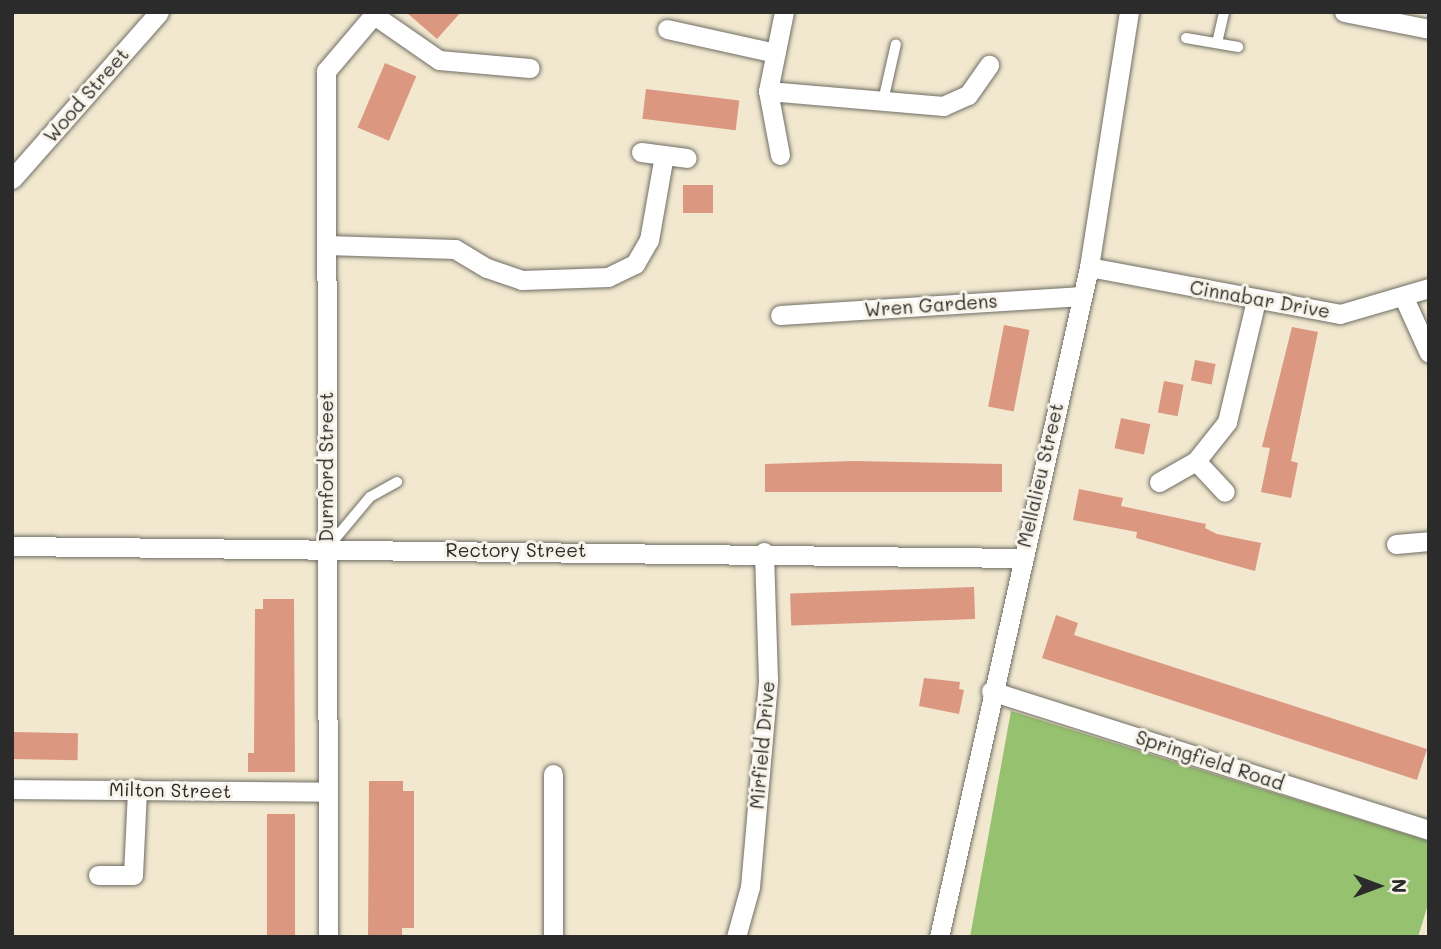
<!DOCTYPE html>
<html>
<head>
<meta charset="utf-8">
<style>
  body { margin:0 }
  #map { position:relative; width:1441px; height:949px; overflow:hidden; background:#f1e8cf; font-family:Mali,sans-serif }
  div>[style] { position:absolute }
  .green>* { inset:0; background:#96c16f }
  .building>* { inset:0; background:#dc9781; transform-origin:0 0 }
  .roads { filter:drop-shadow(0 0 2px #706d64) drop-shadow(0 0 2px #706d64) }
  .lane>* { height:10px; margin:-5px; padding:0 5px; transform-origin:5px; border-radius:5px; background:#fff }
  .street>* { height:19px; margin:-9.5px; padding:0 9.5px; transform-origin:9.5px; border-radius:9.5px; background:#fff }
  span { translate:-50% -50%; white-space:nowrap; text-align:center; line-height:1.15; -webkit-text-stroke:6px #f7f3e8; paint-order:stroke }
  .street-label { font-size:19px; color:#2b2b2b }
  .frame { position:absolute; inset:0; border:14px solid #2b2b2b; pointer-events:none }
  .north { position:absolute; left:1343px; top:851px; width:70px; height:70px; -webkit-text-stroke:5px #f7f3e8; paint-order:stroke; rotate:90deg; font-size:19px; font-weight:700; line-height:28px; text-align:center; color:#2b2b2b }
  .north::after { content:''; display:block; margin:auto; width:24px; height:32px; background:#2b2b2b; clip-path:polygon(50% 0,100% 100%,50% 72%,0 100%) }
</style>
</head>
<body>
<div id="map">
  <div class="green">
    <div style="clip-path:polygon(1011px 711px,1429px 841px,1429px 901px,1418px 937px,970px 937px)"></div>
  </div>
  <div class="building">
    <div style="clip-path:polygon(406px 12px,461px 12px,437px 39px)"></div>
    <div style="left:385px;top:63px;width:34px;height:70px;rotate:23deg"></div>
    <div style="left:646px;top:89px;width:94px;height:30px;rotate:7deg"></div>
    <div style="left:683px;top:185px;width:30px;height:28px"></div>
    <div style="left:1004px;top:325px;width:26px;height:83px;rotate:11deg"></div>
    <div style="clip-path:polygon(1292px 327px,1318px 332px,1291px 461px,1298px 463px,1291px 498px,1261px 492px,1270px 448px,1262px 447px)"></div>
    <div style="left:1195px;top:360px;width:21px;height:21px;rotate:11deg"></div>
    <div style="left:1164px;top:381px;width:20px;height:32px;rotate:11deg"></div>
    <div style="left:1121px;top:418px;width:30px;height:31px;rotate:12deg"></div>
    <div style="clip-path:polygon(853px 461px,1002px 464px,1002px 492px,765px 492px,765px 464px)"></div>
    <div style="clip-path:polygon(1079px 489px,1123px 498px,1121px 506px,1206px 524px,1205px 528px,1217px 534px,1261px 543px,1255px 571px,1136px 538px,1137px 532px,1073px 520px)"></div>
    <div style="left:974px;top:587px;width:32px;height:184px;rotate:88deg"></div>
    <div style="clip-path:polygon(263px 599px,294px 599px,295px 772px,248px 772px,248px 753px,254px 753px,255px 609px,263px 609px)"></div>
    <div style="clip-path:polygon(1056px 615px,1078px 623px,1074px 635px,1427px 749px,1417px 780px,1042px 658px)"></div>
    <div style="clip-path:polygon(924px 678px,960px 682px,959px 689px,964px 690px,959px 714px,919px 706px)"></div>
    <div style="left:12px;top:732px;width:66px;height:27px;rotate:1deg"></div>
    <div style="clip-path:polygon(369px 781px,403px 781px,403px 791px,414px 791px,414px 928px,402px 928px,402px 937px,368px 937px)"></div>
    <div style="left:267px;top:814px;width:28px;height:123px"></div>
  </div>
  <div class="roads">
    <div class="lane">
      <div style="left:1186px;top:38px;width:53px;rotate:9.8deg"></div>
      <div style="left:1217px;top:43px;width:32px;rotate:-77deg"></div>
      <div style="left:883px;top:101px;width:58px;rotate:-77.2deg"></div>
      <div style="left:329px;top:546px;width:64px;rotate:-50.1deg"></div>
      <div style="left:370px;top:497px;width:31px;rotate:-29deg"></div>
    </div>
    <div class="street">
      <div style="left:1344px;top:12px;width:87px;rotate:11.3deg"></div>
      <div style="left:374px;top:15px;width:79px;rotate:34.7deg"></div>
      <div style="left:439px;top:60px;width:91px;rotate:5deg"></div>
      <div style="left:667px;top:29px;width:111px;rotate:12.5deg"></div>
      <div style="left:768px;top:91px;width:176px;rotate:4.9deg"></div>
      <div style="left:943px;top:106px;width:27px;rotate:-24deg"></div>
      <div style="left:968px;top:95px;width:37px;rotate:-55deg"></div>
      <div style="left:641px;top:152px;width:46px;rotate:7.4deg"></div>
      <div style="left:780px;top:155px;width:65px;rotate:-100.6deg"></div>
      <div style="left:768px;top:91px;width:81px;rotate:-78.6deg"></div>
      <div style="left:12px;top:179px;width:222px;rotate:-48.6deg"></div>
      <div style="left:326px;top:245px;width:129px;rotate:1.8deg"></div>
      <div style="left:455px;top:249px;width:37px;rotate:31deg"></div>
      <div style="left:487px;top:268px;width:37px;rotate:19deg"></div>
      <div style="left:522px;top:280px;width:86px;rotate:-2deg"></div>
      <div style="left:608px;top:277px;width:30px;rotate:-26deg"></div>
      <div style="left:635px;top:264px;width:28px;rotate:-60deg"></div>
      <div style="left:649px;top:240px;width:86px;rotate:-80deg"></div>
      <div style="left:1089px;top:267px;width:255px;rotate:10.6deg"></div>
      <div style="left:1340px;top:314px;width:93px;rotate:-16.3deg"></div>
      <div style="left:1404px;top:298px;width:60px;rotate:65.6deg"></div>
      <div style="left:780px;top:315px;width:303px;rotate:-3.6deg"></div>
      <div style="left:1196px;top:461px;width:42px;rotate:46.9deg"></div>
      <div style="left:1159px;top:482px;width:43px;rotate:-29.6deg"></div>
      <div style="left:1196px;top:461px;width:50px;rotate:-51.5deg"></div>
      <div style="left:1227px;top:422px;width:125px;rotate:-76.6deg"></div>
      <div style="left:1396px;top:544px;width:33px;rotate:-5deg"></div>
      <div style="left:12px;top:546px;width:1008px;rotate:0.68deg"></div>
      <div style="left:991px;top:691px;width:460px;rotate:17.6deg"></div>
      <div style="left:12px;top:789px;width:315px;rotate:0.5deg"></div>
      <div style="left:98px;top:875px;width:35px"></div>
      <div style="left:133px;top:875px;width:86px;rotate:-87.3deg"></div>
      <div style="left:328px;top:937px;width:866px;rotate:-90.13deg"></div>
      <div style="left:326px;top:71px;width:77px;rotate:-49.7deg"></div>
      <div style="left:553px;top:937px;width:163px;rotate:-90deg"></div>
      <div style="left:736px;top:937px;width:52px;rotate:-74.4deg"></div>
      <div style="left:750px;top:887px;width:208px;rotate:-85deg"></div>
      <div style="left:768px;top:680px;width:128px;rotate:-91.8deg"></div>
      <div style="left:939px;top:937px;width:687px;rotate:-77.38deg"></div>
      <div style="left:1089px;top:267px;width:258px;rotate:-81.1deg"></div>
    </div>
  </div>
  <div class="street-label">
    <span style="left:86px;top:95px;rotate:-49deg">Wood Street</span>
    <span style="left:1260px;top:299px;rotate:10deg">Cinnabar Drive</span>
    <span style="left:931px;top:305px;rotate:-4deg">Wren Gardens</span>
    <span style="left:326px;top:467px;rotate:-90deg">Durnford Street</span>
    <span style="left:1040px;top:475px;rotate:-77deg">Mellalieu Street</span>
    <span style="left:516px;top:550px">Rectory Street</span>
    <span style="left:762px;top:745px;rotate:-85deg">Mirfield Drive</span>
    <span style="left:1210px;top:760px;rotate:18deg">Springfield Road</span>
    <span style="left:170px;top:790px;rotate:1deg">Milton Street</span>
  </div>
  <div class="frame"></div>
  <div class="north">N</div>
</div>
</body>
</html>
